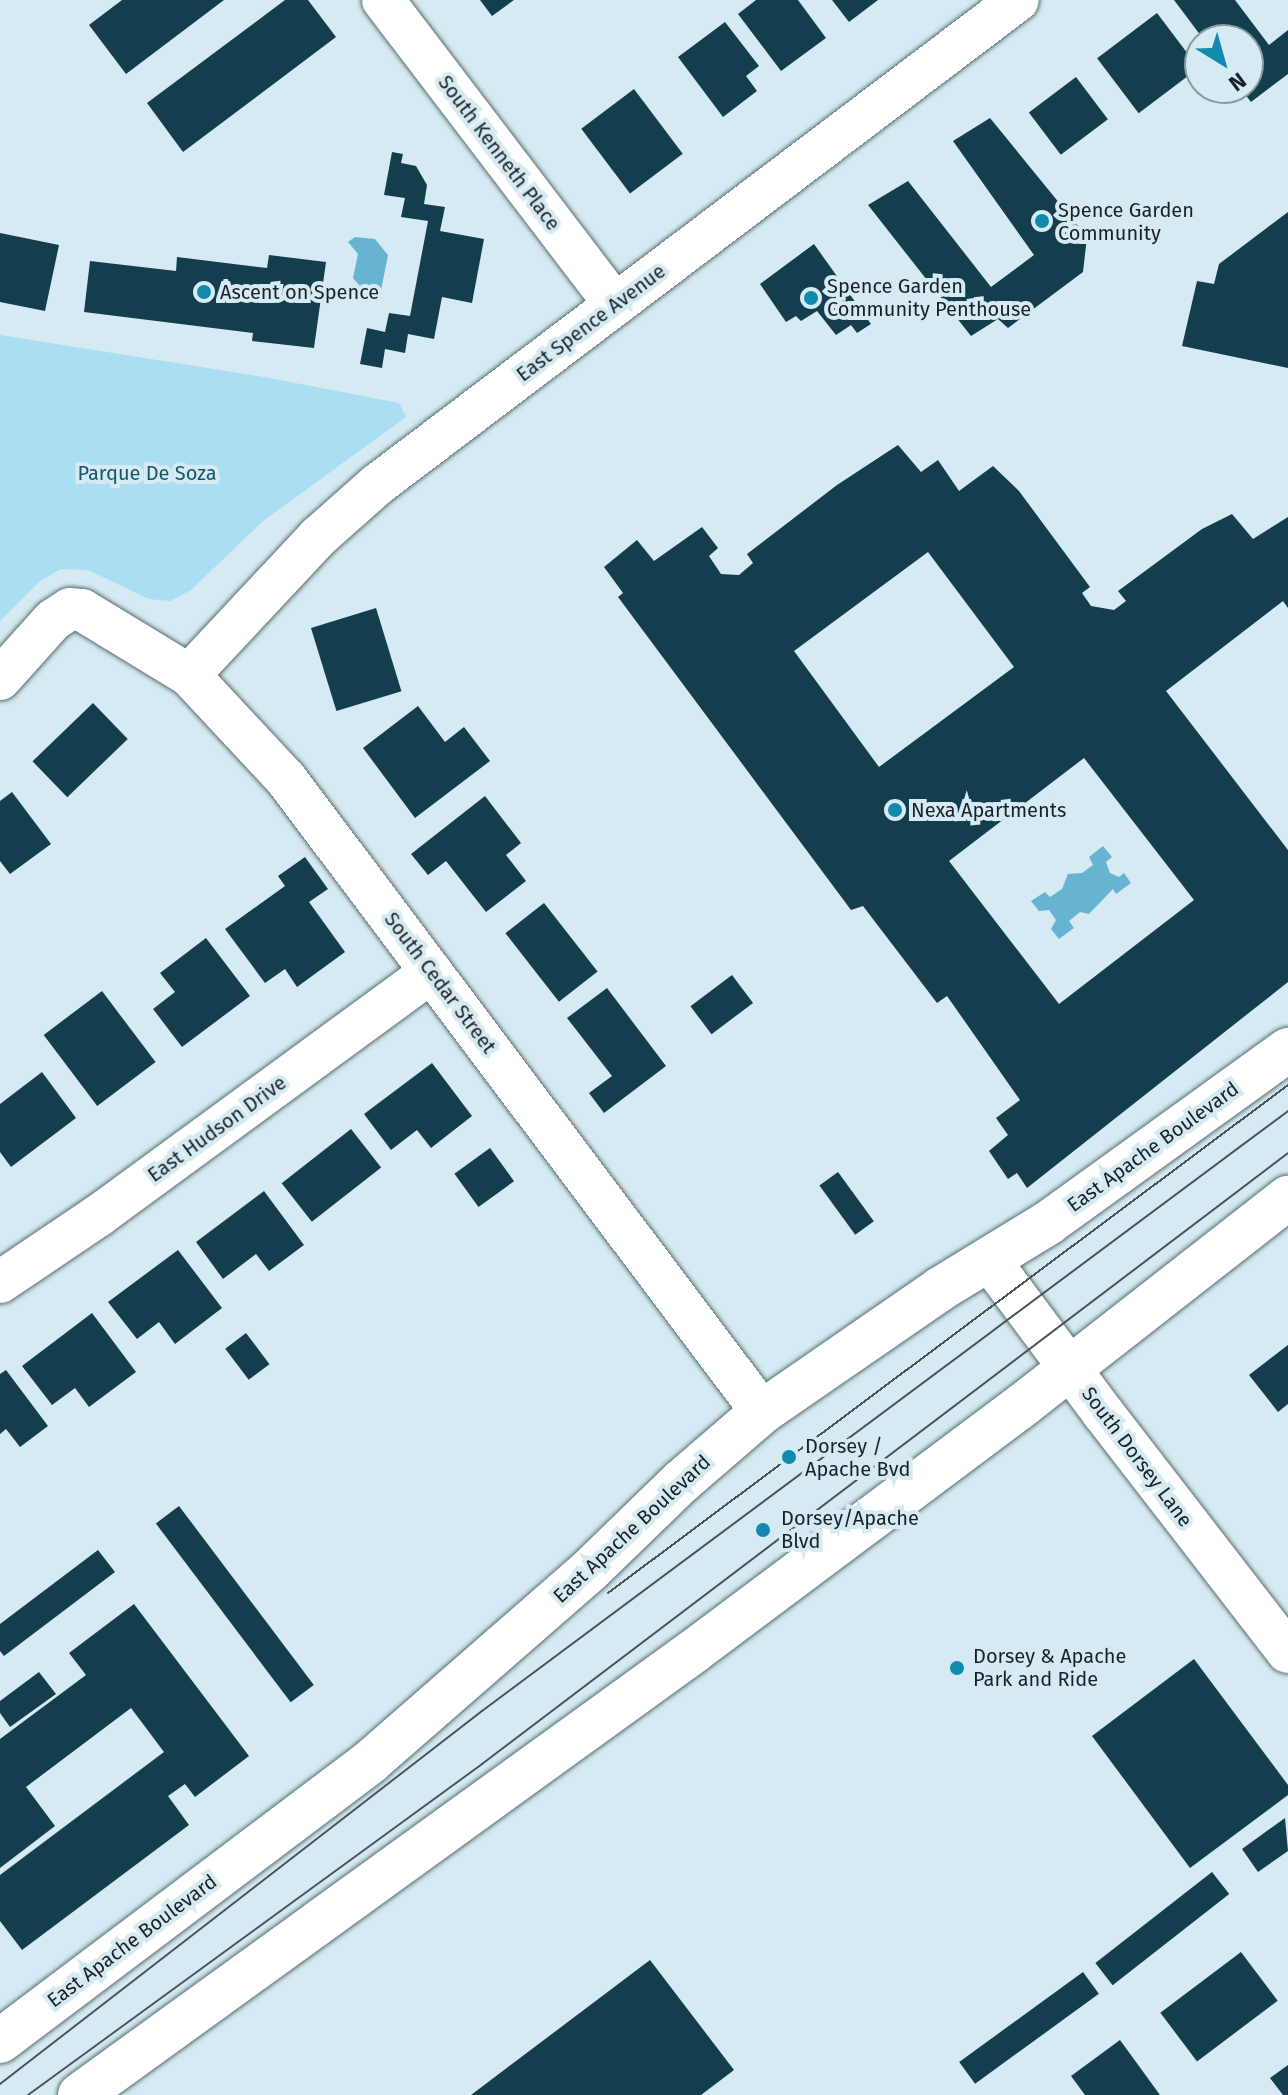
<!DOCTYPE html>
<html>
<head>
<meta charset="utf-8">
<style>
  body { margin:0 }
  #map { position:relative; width:1288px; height:2095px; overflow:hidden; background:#d5eaf2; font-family:"Fira Sans",sans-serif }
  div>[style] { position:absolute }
  .green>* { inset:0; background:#a9def3 }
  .water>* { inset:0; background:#66b4d1 }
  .building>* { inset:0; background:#143e4d; transform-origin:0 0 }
  .roads { filter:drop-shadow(0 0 2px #596c73) drop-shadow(0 0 2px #596c73) }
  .minor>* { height:42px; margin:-21px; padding:0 21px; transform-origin:21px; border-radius:21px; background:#fff }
  .major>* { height:44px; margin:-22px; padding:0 22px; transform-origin:22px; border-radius:22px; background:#fff }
  .tram>* { height:2px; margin:-1px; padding:0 1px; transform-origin:1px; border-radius:1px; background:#495358 }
  .dots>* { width:22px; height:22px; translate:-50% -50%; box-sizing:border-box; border:4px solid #d5eaf2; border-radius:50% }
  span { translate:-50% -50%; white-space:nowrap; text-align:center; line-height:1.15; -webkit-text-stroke:8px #d5eaf2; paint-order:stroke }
  .street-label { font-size:20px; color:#1a2124 }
  .poi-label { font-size:20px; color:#1a2124 }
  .left { translate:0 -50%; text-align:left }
  .park-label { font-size:20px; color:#16566b }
  .north { position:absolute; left:1184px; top:24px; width:80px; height:80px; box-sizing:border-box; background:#d5eaf2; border:2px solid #8a9aa0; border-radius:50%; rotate:143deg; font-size:22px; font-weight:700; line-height:32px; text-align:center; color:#1a2124 }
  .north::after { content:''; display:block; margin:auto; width:28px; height:36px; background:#118aad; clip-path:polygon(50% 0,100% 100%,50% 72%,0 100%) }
</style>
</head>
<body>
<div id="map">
  <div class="green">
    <div style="clip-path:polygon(0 335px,264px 377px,399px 403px,406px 417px,263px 521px,191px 590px,170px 601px,149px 599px,88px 570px,61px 569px,40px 581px,0 621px)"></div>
  </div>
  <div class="water">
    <div style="clip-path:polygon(355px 237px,375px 239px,388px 255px,381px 290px,372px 293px,366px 293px,353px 278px,358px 254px,348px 242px)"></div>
    <div style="clip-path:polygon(1103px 846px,1112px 857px,1106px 862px,1110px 873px,1119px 877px,1124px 873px,1131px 883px,1116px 894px,1113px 889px,1089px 914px,1080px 912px,1069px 921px,1074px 928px,1059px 939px,1051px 929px,1056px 920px,1049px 910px,1039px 911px,1031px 901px,1045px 892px,1050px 897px,1062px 889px,1068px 874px,1082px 873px,1093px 865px,1089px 857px)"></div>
  </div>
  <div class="building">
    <div style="clip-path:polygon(122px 0,224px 0,126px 74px,89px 25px)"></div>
    <div style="clip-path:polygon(285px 0,308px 0,336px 37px,183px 152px,147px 103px)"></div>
    <div style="clip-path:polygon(480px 0,514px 0,492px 16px)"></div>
    <div style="clip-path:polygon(756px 0,798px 0,826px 38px,781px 71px,738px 14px)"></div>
    <div style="clip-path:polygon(832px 0,878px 0,849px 22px)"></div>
    <div style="clip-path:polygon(1174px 0,1235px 0,1269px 45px,1288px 30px,1288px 74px,1251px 102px,1240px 88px,1248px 88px,1248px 40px,1204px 40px)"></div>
    <div style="left:1157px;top:13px;width:69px;height:75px;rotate:53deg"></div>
    <div style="clip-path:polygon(725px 22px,759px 66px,746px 76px,757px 91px,723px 117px,678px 57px)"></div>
    <div style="left:1076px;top:77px;width:53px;height:59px;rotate:53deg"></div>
    <div style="left:634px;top:89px;width:81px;height:66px;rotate:53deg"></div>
    <div style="clip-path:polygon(990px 118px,1087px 237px,1083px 272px,1008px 328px,998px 319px,971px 336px,868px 205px,908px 181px,991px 287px,1034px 255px,953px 141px)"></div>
    <div style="clip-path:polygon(392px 152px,403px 154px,401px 163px,416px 166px,427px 185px,424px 204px,445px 207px,440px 231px,484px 239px,472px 303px,442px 297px,434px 339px,408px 334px,405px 353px,385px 349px,382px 368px,360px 364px,367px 328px,385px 332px,389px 313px,410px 316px,428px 221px,401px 217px,405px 198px,384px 195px)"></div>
    <div style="clip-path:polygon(1288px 212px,1288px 368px,1182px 346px,1197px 281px,1214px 284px,1219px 264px)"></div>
    <div style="clip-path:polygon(0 233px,59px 245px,45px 311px,0 302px)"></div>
    <div style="clip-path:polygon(814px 244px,871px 324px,857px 333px,851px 325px,836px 335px,817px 311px,801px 321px,796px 316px,786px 322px,760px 284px)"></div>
    <div style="clip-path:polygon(269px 255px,326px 262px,314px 348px,252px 341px,253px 333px,84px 312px,90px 261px,176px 271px,177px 257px,267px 268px)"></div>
    <div style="clip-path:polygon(evenodd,898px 445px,921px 472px,938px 460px,959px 491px,993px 466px,1019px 491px,1090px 587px,1082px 593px,1091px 606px,1114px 610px,1126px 601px,1118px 591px,1202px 529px,1232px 514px,1253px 539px,1288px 517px,1288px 608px,1283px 601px,1166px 691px,1288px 850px,1288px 982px,1027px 1188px,1017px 1173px,1008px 1179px,989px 1151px,1008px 1135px,996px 1118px,1020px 1100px,947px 996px,937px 1003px,863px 906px,851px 910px,618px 597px,623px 593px,604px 567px,637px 540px,654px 561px,702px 527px,718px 548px,709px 556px,721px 574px,739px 575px,753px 563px,747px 554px,837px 485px,898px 445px,928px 552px,1014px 667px,879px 767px,794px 651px,928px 552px,898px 445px,1084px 758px,1194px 900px,1059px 1004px,949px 861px,1084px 758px)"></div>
    <div style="left:376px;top:608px;width:87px;height:68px;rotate:73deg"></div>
    <div style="left:93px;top:703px;width:50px;height:84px;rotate:46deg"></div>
    <div style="clip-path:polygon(418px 706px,445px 742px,464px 727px,490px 761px,415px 818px,363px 748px)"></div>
    <div style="clip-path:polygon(12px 792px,51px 844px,10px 874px,0 861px,0 801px)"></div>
    <div style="clip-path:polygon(485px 796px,521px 843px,506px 855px,526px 881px,486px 912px,446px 861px,428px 875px,411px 854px)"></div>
    <div style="clip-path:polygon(305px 857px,328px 889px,309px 902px,345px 952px,297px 987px,285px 969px,265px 983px,225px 929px,285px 886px,278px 876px)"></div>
    <div style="left:544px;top:903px;width:87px;height:49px;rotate:52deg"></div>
    <div style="clip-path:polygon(206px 938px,250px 996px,182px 1047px,153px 1009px,175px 992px,160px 973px)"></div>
    <div style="left:732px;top:975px;width:35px;height:52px;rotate:53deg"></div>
    <div style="clip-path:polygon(607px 988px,666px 1066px,604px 1113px,589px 1093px,612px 1076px,567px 1018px)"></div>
    <div style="left:102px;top:991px;width:89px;height:73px;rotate:53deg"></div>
    <div style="clip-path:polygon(432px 1063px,472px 1116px,431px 1148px,417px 1130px,391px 1150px,364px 1114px)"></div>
    <div style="clip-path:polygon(42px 1072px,76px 1118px,11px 1167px,0 1152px,0 1104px)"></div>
    <div style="left:351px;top:1129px;width:49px;height:88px;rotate:52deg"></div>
    <div style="left:490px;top:1148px;width:41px;height:44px;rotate:54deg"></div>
    <div style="left:838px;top:1172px;width:61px;height:23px;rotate:54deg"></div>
    <div style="clip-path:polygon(264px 1191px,304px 1245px,269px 1271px,256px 1254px,223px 1279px,196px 1242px)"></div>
    <div style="clip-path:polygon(178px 1250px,222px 1308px,175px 1344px,159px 1322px,137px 1339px,108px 1302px)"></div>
    <div style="clip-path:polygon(92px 1313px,136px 1372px,89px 1407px,75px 1388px,52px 1405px,22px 1366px)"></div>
    <div style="left:246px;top:1333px;width:39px;height:26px;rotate:53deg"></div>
    <div style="clip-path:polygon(1288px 1345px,1288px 1404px,1278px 1412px,1249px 1375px)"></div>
    <div style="clip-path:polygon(6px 1370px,48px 1426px,20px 1447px,6px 1429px,0 1434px,0 1374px)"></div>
    <div style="left:179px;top:1506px;width:224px;height:29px;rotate:53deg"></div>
    <div style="clip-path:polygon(98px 1550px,115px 1572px,4px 1656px,0 1651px,0 1624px)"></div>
    <div style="clip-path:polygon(134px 1604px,249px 1756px,195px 1797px,185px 1784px,168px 1796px,189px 1825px,22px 1950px,0 1921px,0 1875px,164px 1752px,131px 1708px,26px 1787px,55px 1826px,0 1868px,0 1739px,86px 1675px,69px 1653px)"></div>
    <div style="clip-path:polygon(1194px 1659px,1288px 1785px,1288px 1795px,1190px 1868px,1092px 1736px)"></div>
    <div style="clip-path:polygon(39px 1672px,56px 1694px,10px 1727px,0 1713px,0 1701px)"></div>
    <div style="clip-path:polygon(1285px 1818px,1288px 1851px,1258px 1872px,1242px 1849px)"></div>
    <div style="left:1212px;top:1872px;width:28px;height:148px;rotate:52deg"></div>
    <div style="left:1241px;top:1952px;width:61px;height:101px;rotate:53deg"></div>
    <div style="clip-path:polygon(650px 1960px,734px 2070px,701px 2095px,471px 2095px)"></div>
    <div style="left:1083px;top:1972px;width:27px;height:153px;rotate:54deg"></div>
    <div style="clip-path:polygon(1120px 2040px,1160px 2095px,1085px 2095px,1071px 2076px)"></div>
    <div style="clip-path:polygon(1288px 2065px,1288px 2095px,1283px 2095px,1270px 2078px)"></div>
  </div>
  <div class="roads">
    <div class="minor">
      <div style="left:383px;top:0;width:383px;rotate:52.7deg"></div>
      <div style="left:189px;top:675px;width:189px;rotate:-46.9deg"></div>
      <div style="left:318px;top:537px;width:80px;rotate:-41.5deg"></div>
      <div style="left:378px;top:484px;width:802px;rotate:-37.1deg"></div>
      <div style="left:0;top:679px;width:79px;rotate:-48.1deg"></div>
      <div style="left:53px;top:620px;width:20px;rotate:-33deg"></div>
      <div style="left:70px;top:609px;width:12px;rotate:5deg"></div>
      <div style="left:82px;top:610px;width:125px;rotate:31.3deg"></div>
      <div style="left:189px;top:675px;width:142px;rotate:47deg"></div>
      <div style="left:286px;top:779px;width:792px;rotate:53.06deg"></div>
      <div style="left:990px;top:1261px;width:189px;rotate:53.4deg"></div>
      <div style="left:1103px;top:1413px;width:302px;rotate:52.3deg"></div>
      <div style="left:0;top:1282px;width:118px;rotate:-34deg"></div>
      <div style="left:98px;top:1216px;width:413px;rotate:-36.2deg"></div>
    </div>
    <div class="major">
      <div style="left:0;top:2041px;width:463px;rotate:-37deg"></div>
      <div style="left:370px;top:1762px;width:292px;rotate:-41.1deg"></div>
      <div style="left:590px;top:1570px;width:128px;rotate:-44.1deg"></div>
      <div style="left:682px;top:1481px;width:106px;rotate:-40.8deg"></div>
      <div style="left:762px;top:1412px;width:216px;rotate:-34.6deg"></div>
      <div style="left:940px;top:1289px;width:127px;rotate:-31.4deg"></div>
      <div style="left:1048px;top:1223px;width:296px;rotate:-35.8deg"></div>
      <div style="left:80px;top:2095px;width:758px;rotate:-35.87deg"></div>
      <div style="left:694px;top:1651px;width:412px;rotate:-36.8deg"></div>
      <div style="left:1024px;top:1404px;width:335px;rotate:-38deg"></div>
    </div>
  </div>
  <div class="tram">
    <div style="left:608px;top:1593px;width:849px;rotate:-36.76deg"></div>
    <div style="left:0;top:2084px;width:609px;rotate:-37.73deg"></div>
    <div style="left:482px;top:1711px;width:1005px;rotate:-36.66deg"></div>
    <div style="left:28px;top:2095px;width:562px;rotate:-36.09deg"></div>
    <div style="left:482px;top:1764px;width:1011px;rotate:-37.16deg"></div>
  </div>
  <div class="dots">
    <div style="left:1042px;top:221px;background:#118aad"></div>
    <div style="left:204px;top:292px;background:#118aad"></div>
    <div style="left:811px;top:298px;background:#118aad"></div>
    <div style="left:895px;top:810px;background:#118aad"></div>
    <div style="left:789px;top:1457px;background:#118aad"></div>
    <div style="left:763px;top:1530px;background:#118aad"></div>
    <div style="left:957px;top:1668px;background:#118aad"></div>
  </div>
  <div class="street-label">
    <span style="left:499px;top:153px;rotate:53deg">South Kenneth Place</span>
    <span style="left:591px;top:323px;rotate:-37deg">East Spence Avenue</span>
    <span style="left:440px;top:983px;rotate:53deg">South Cedar Street</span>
    <span style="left:217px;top:1129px;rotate:-36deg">East Hudson Drive</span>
    <span style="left:1153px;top:1147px;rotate:-36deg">East Apache Boulevard</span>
    <span style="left:1137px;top:1457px;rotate:53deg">South Dorsey Lane</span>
    <span style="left:632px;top:1529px;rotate:-43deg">East Apache Boulevard</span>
    <span style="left:132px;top:1941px;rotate:-37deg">East Apache Boulevard</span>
  </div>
  <div class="poi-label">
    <span class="left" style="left:1058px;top:222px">Spence Garden<br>Community</span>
    <span class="left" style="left:827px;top:298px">Spence Garden<br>Community Penthouse</span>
    <span class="left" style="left:220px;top:292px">Ascent on Spence</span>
    <span class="left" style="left:911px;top:810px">Nexa Apartments</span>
    <span class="left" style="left:805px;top:1458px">Dorsey /<br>Apache Bvd</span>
    <span class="left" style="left:781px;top:1530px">Dorsey/Apache<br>Blvd</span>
    <span class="left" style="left:973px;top:1668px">Dorsey &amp; Apache<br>Park and Ride</span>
  </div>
  <div class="park-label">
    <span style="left:147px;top:473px">Parque De Soza</span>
  </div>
  <div class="north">N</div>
</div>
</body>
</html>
